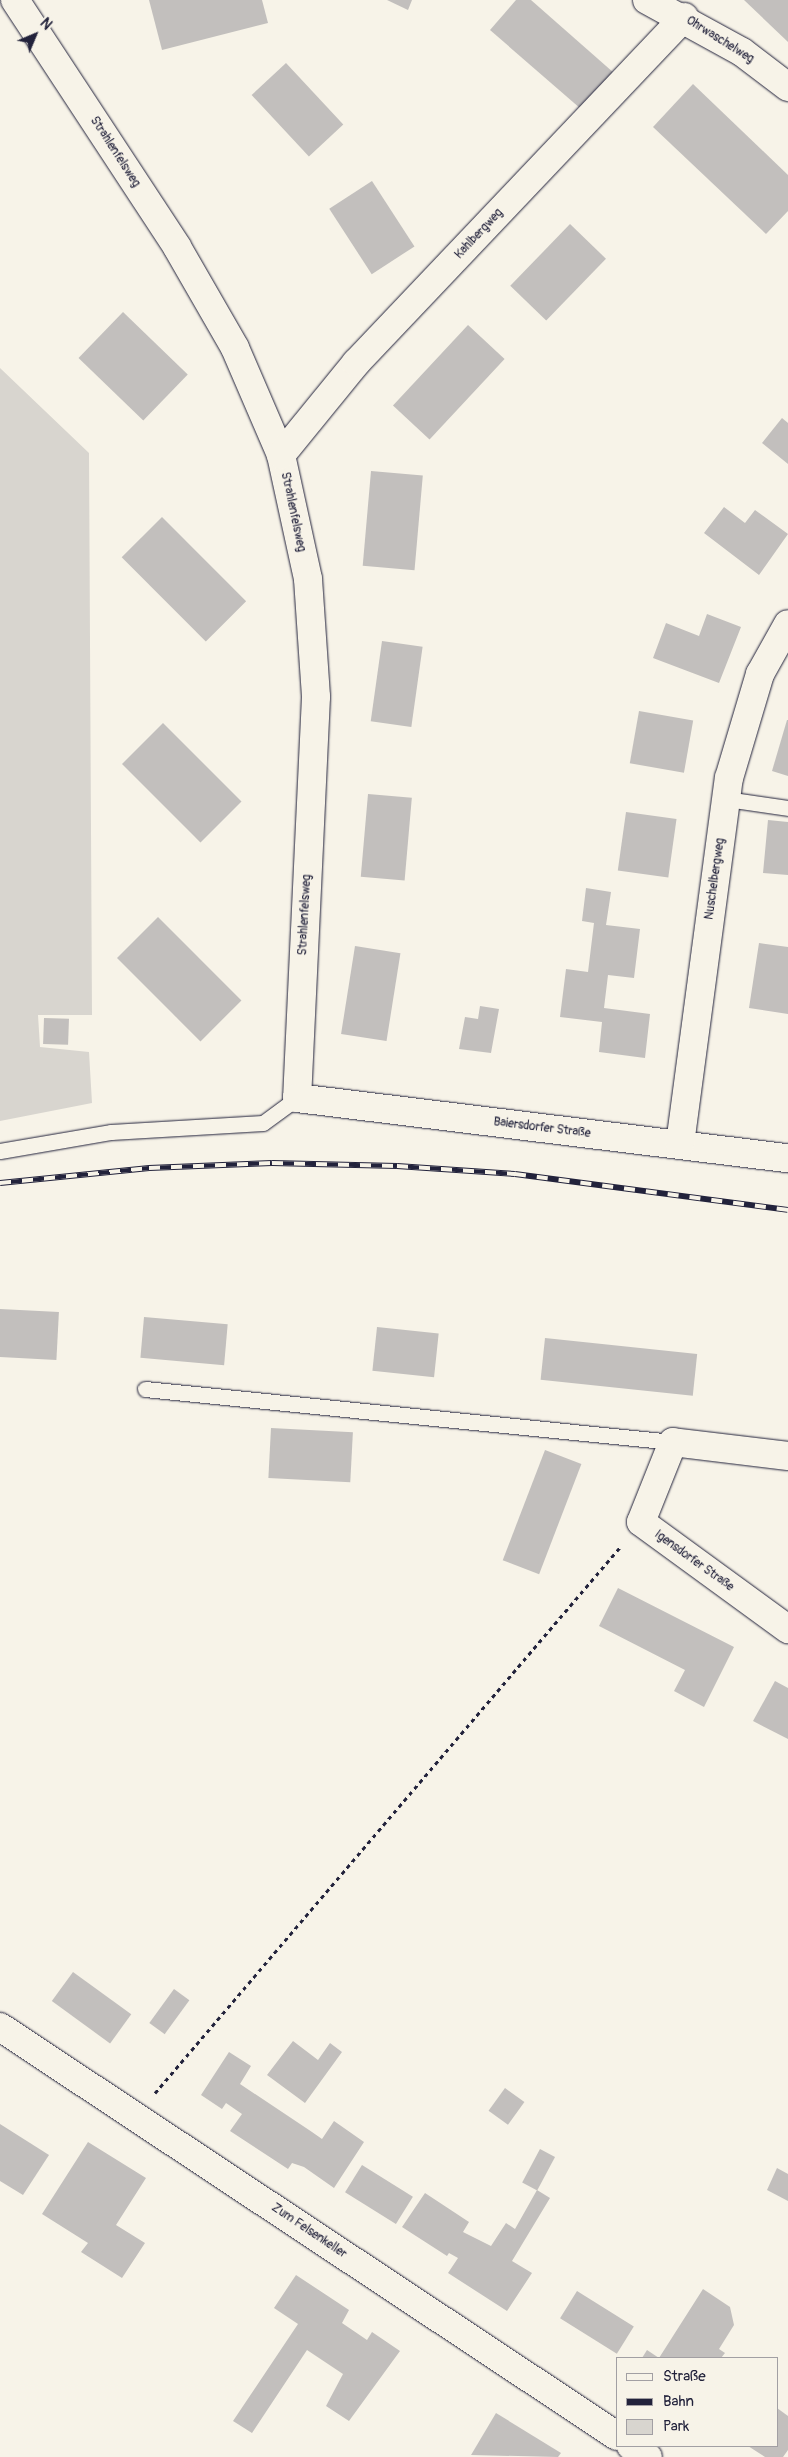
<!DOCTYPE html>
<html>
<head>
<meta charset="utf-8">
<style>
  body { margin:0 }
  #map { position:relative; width:788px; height:2457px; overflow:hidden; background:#f7f3e8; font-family:Pangolin,sans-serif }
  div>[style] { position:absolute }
  .green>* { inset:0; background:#d8d5cf }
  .building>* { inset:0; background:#c2bfbd; transform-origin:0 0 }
  .path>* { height:3px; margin-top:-1.5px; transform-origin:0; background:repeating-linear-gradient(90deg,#22223b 0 4px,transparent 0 8px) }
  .roads { filter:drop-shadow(0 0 1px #22223b) drop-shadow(0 0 1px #22223b) }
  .service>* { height:15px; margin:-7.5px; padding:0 7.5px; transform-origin:7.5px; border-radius:7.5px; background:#f7f3e8 }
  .minor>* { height:28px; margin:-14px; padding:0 14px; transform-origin:14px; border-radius:14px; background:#f7f3e8 }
  .rail>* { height:5.5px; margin-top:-2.75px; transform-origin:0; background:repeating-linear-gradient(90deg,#f7f3e8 0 11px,#22223b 0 22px); box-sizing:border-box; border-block:1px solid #22223b }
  span { translate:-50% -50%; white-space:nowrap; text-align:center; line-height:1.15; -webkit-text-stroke:4px #f7f3e8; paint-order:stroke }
  .street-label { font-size:12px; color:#22223b }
  .legend { position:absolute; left:616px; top:2357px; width:162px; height:90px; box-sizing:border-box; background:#f7f3e8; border:1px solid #a29fa3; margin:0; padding:6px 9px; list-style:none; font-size:15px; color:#22223b }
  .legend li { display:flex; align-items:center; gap:10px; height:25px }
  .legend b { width:25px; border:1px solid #a29fa3 }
  .north { position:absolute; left:10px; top:10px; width:50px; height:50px; -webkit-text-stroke:4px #f7f3e8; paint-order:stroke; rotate:45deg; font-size:14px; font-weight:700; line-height:20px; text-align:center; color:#22223b }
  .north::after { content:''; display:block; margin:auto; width:18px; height:22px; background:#22223b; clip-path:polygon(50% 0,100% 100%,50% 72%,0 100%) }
</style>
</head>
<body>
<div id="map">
  <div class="green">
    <div style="clip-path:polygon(0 368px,89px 453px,92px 1015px,38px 1015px,40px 1047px,89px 1052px,92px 1103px,0 1121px)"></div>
  </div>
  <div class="building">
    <div style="clip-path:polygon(149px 0,262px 0,268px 23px,162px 50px)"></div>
    <div style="clip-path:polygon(387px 0,412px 0,408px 10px)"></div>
    <div style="clip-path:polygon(516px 0,531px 0,614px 73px,581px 109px,490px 30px)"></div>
    <div style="clip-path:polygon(744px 0,788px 0,788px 42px)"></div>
    <div style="left:286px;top:63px;width:84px;height:47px;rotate:47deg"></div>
    <div style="clip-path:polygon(693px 84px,788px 175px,788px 211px,766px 234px,653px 127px)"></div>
    <div style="left:372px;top:181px;width:78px;height:51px;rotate:57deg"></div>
    <div style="left:570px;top:224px;width:50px;height:86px;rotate:44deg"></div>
    <div style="left:123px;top:312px;width:90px;height:64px;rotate:44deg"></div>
    <div style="left:468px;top:325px;width:50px;height:110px;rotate:43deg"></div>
    <div style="clip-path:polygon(782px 418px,788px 423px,788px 464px,762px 443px)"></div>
    <div style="left:371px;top:471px;width:52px;height:95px;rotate:5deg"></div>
    <div style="clip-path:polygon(724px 507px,745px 523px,755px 510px,788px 534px,759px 575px,704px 533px)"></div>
    <div style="left:162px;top:517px;width:119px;height:57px;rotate:45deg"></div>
    <div style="clip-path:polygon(707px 614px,741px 627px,719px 683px,653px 658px,666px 623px,699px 636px)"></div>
    <div style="left:382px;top:641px;width:41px;height:81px;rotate:8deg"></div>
    <div style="left:639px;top:711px;width:55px;height:53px;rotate:10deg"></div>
    <div style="clip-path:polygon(787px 720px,788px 720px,788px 776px,772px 771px)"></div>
    <div style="left:163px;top:723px;width:111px;height:58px;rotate:45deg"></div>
    <div style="left:368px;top:794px;width:44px;height:83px;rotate:5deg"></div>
    <div style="left:626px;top:812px;width:51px;height:59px;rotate:8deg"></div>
    <div style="clip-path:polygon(768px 820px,788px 822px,788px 875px,763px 873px)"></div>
    <div style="clip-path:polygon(586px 888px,611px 892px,606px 925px,640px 929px,634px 978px,608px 975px,604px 1008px,650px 1014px,645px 1058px,599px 1052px,602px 1022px,560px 1017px,566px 969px,588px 972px,594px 923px,582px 921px)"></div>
    <div style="left:158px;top:917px;width:118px;height:58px;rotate:45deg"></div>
    <div style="clip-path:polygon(759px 943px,788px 947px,788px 1014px,749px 1008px)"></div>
    <div style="left:355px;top:946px;width:46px;height:89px;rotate:9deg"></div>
    <div style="clip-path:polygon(480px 1006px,499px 1009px,491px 1053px,459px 1049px,465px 1017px,478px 1019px)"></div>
    <div style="left:44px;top:1018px;width:25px;height:26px;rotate:2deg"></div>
    <div style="left:0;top:1309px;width:59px;height:48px;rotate:3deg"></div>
    <div style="left:144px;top:1317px;width:84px;height:41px;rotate:5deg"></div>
    <div style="left:377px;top:1327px;width:62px;height:44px;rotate:6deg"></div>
    <div style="left:545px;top:1338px;width:153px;height:42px;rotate:6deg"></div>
    <div style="left:271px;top:1428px;width:82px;height:50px;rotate:3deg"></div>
    <div style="left:545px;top:1450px;width:39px;height:118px;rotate:21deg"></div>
    <div style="clip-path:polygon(618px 1588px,734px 1647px,704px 1707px,674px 1691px,685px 1670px,599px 1626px)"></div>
    <div style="clip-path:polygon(775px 1681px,788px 1688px,788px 1739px,753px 1721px)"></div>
    <div style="left:73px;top:1972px;width:72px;height:36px;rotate:36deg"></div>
    <div style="left:174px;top:1989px;width:19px;height:42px;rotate:36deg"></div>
    <div style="clip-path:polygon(293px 2041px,318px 2060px,330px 2043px,342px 2052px,305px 2103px,267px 2075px)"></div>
    <div style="clip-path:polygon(229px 2052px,251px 2066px,240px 2084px,312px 2132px,322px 2139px,334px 2121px,364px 2142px,334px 2188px,304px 2167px,292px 2163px,288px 2169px,230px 2131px,242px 2114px,226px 2103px,222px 2109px,201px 2095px)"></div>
    <div style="left:505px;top:2088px;width:24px;height:28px;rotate:36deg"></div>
    <div style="clip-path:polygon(0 2124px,49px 2155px,23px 2195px,0 2181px)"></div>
    <div style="clip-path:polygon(88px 2142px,146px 2178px,116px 2225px,145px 2243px,122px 2278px,81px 2252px,88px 2243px,42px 2214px)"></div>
    <div style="left:540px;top:2149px;width:17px;height:38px;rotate:28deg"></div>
    <div style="left:362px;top:2165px;width:60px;height:32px;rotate:32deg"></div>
    <div style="clip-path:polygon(777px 2168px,788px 2174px,788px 2201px,767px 2190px)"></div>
    <div style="clip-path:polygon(537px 2190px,550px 2198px,512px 2261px,532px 2273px,507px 2311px,448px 2273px,458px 2258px,449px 2253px,447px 2256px,402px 2227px,425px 2193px,469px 2222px,463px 2232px,491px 2246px,506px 2223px,515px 2229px)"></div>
    <div style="clip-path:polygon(296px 2275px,349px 2310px,342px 2323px,367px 2340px,372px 2332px,400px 2351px,349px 2421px,326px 2406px,343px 2374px,307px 2350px,252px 2433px,233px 2421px,298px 2324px,274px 2308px)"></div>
    <div style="clip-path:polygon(703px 2289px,730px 2307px,734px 2325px,719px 2349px,725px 2353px,721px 2358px,642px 2358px,647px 2350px,659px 2358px)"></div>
    <div style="left:577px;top:2291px;width:67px;height:32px;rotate:32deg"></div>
    <div style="clip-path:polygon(777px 2408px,788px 2416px,788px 2450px,783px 2457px,765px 2457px,748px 2446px,777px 2446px)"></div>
    <div style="clip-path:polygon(496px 2413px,561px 2453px,558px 2457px,471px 2455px)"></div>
  </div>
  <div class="path">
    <div style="left:155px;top:2093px;width:719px;rotate:-49.57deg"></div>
  </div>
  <div class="roads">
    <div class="service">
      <div style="left:726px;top:799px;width:63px;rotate:8.3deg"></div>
      <div style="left:0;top:1151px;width:113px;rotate:-9.7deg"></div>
      <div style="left:111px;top:1132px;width:152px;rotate:-3.4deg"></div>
      <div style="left:263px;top:1123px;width:42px;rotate:-36.3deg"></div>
      <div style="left:145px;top:1389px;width:531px;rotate:5.73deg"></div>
    </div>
    <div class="minor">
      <div style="left:15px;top:0;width:295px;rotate:56.7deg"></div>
      <div style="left:177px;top:247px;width:116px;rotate:60.1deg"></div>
      <div style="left:235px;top:348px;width:116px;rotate:66.7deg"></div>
      <div style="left:281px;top:455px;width:127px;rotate:77.7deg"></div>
      <div style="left:308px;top:579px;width:118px;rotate:86.1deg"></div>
      <div style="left:316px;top:697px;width:401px;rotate:92.7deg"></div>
      <div style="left:297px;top:1098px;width:495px;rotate:7deg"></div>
      <div style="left:647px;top:0;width:108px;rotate:28.7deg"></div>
      <div style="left:742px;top:52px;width:58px;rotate:37.3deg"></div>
      <div style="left:281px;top:455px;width:119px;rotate:-50.8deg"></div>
      <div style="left:356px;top:363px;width:477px;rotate:-46.5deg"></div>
      <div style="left:680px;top:1144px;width:369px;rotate:-82.4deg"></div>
      <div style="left:729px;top:778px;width:109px;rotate:-73.4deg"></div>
      <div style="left:760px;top:674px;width:57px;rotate:-60.8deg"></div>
      <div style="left:788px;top:1456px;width:116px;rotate:-173.1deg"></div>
      <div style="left:673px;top:1442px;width:86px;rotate:111.8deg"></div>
      <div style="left:641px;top:1522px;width:182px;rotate:36.1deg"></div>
      <div style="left:0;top:2027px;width:740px;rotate:33.54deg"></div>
      <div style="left:631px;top:2446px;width:20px;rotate:33deg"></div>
    </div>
  </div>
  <div class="rail">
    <div style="left:0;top:1183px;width:150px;rotate:-5.7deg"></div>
    <div style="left:149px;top:1168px;width:123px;rotate:-2.3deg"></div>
    <div style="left:272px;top:1163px;width:125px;rotate:1.4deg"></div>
    <div style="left:397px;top:1166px;width:118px;rotate:3.9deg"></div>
    <div style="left:515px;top:1174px;width:275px;rotate:7.5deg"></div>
  </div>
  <div class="street-label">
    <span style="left:720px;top:40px;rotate:32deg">Ohrwaschelweg</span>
    <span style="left:115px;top:152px;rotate:57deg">Strahlenfelsweg</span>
    <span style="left:479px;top:234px;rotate:-47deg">Kahlbergweg</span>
    <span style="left:293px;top:512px;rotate:78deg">Strahlenfelsweg</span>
    <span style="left:715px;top:879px;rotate:-82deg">Nuschelbergweg</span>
    <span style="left:305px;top:915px;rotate:-87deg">Strahlenfelsweg</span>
    <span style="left:542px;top:1128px;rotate:7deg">Baiersdorfer Straße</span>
    <span style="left:694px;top:1561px;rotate:36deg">Igensdorfer Straße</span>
    <span style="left:309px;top:2231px;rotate:34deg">Zum Felsenkeller</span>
  </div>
  <ul class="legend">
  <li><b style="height:6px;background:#f7f3e8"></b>Straße</li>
  <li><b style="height:6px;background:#22223b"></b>Bahn</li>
  <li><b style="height:14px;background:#d8d5cf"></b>Park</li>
  </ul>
  <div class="north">N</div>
</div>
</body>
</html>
